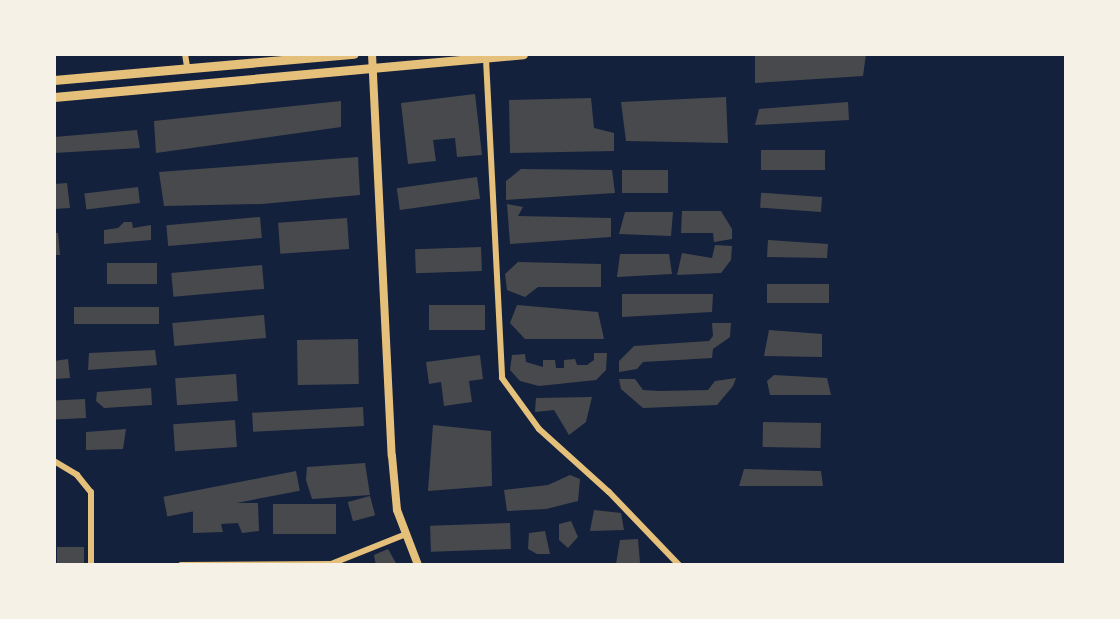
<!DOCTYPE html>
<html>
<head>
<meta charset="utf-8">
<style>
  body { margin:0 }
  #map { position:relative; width:1120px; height:619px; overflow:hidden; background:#14213d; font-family:Overpass,sans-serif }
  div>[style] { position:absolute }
  .building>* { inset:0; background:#48494c; transform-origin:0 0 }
  .minor>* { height:6px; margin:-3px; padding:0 3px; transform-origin:3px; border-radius:3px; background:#e5c07b }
  .tertiary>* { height:8px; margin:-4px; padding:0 4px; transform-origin:4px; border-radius:4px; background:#e5c07b }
  .primary>* { height:9px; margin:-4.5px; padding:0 4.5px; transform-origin:4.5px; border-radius:4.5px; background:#e5c07b }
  span { translate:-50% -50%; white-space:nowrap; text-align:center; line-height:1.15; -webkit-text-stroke:4.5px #f6f1e7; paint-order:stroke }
  .frame { position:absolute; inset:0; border:56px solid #f6f1e7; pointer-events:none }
</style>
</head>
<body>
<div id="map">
  <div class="building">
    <div style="clip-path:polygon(755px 54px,866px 54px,863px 76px,755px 83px)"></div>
    <div style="clip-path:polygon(475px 94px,482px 155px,457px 157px,455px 138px,433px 140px,436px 161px,408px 164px,401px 103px)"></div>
    <div style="clip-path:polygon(726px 97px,728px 143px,626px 141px,621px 102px)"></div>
    <div style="clip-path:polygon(591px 98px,594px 128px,614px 133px,614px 151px,510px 153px,509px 100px)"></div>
    <div style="clip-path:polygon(341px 101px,341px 127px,156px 153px,154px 121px)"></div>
    <div style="clip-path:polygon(848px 102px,849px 120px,755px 125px,759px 109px)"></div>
    <div style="clip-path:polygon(137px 130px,140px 148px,54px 153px,54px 137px)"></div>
    <div style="left:761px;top:150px;width:64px;height:20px"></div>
    <div style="clip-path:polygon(358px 157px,360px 195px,262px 204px,164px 206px,159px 172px)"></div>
    <div style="clip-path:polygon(521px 169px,612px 170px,615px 193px,506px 200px,506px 181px)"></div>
    <div style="left:622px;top:170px;width:46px;height:23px"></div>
    <div style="left:477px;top:177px;width:22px;height:81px;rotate:82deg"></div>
    <div style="clip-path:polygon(67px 183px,70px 208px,54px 209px,54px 184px)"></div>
    <div style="left:138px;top:187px;width:16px;height:54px;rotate:83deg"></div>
    <div style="left:822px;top:197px;width:15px;height:61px;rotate:94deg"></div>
    <div style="clip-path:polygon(507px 204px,523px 207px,518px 216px,611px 218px,611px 237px,510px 244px)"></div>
    <div style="clip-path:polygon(682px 211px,721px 211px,732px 229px,732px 239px,714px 242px,713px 233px,681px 233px)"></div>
    <div style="clip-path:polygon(625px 212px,673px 212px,671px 236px,619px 234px)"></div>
    <div style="left:260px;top:217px;width:21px;height:94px;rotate:85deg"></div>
    <div style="left:347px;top:218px;width:31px;height:69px;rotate:86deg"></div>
    <div style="clip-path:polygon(124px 222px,132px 222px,133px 228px,151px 225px,151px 240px,104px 244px,104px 230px,118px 228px)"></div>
    <div style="clip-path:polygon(54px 233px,58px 233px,60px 255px,54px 255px)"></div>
    <div style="clip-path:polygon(768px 240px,828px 244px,827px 258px,767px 257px)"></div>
    <div style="clip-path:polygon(715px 245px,732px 246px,731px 260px,721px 273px,677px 275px,682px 253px,712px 258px)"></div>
    <div style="left:481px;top:247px;width:24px;height:66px;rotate:88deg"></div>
    <div style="clip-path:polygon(620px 254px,669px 254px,672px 274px,617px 277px)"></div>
    <div style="clip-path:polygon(518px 262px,601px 264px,601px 287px,538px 287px,525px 297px,507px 290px,505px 274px)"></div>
    <div style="left:157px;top:263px;width:21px;height:50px;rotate:90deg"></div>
    <div style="left:262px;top:265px;width:24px;height:91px;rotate:85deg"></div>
    <div style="left:767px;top:284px;width:62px;height:19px"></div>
    <div style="clip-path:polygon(622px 294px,713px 294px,712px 312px,622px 317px)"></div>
    <div style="left:485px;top:305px;width:25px;height:56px;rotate:90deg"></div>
    <div style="clip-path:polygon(517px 305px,598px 312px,604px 339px,525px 339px,510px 323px)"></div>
    <div style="left:159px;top:307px;width:17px;height:85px;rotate:90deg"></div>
    <div style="left:264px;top:315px;width:23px;height:92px;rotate:85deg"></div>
    <div style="clip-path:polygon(712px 323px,731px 323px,730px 337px,713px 349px,712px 358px,643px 362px,637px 369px,619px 372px,619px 361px,634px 346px,709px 341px,713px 336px)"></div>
    <div style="clip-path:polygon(769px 330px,822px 334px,822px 357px,764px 356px)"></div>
    <div style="left:358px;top:339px;width:45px;height:61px;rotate:89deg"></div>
    <div style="clip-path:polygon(155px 350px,157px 365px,88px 370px,89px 353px)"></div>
    <div style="clip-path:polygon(594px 353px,607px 353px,606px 370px,596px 380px,539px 386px,520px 381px,510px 370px,512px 355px,525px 354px,526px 362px,543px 367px,543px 360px,555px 360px,556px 368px,564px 368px,564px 360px,575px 359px,577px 365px,587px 365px,594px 360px)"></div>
    <div style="clip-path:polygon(480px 355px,483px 379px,469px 381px,472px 402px,444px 406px,441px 382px,429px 384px,426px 362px)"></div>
    <div style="clip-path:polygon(68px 359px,70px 378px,54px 379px,54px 361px)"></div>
    <div style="left:236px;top:374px;width:27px;height:61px;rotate:86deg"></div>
    <div style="clip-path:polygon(774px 375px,827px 378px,831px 395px,770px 395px,767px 381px)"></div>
    <div style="clip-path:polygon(736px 378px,733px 386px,717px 405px,643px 408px,621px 389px,619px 379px,635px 379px,643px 390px,660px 391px,708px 390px,715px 381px)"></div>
    <div style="clip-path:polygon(151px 388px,152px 405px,104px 408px,96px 401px,97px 392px)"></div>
    <div style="clip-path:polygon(592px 397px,586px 422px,569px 435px,554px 410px,535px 412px,536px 398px)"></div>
    <div style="left:85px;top:399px;width:19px;height:31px;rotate:87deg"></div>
    <div style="left:363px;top:407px;width:19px;height:111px;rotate:87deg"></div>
    <div style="left:235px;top:420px;width:27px;height:62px;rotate:86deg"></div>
    <div style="left:763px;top:422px;width:58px;height:25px;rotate:1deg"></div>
    <div style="clip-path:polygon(433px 425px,491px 431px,492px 486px,428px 491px)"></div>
    <div style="clip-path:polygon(126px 429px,123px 449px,86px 450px,86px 432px)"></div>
    <div style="clip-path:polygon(365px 463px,370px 495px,312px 499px,306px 480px,307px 467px)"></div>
    <div style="clip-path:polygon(744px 469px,821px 471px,823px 486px,739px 486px)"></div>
    <div style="left:296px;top:471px;width:20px;height:135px;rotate:79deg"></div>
    <div style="clip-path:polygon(570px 475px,580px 479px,578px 501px,546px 509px,507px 511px,504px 490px,548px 485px)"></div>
    <div style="left:370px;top:496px;width:20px;height:23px;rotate:75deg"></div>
    <div style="clip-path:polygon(193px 503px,258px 503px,259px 531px,242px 533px,238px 523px,221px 524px,223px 532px,193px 533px)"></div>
    <div style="left:273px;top:504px;width:63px;height:30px"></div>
    <div style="clip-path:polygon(594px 510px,621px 513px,624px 530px,590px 531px)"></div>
    <div style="clip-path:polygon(571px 521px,578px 537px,568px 548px,559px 540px,559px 524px)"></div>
    <div style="left:510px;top:523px;width:26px;height:80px;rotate:88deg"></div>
    <div style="clip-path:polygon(545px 531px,550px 554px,537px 554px,528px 549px,529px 533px)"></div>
    <div style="clip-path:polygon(638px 539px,640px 563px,616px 564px,620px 540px)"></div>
    <div style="left:57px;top:547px;width:27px;height:18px"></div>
    <div style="clip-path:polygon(388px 549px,397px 565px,376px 565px,374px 555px)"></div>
  </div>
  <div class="minor">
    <div style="left:185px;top:54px;width:13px;rotate:81deg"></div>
    <div style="left:486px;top:59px;width:319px;rotate:87.1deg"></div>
    <div style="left:502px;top:378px;width:63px;rotate:54deg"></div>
    <div style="left:539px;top:429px;width:94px;rotate:42deg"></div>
    <div style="left:609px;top:492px;width:101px;rotate:46.2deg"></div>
    <div style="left:54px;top:461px;width:27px;rotate:31deg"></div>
    <div style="left:77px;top:475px;width:22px;rotate:51deg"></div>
    <div style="left:91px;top:492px;width:73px;rotate:90deg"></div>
    <div style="left:181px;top:565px;width:150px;rotate:-0.4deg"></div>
    <div style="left:331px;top:564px;width:81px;rotate:-21.8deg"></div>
  </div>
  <div class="tertiary">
    <div style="left:372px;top:54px;width:402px;rotate:87.2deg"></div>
    <div style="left:392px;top:456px;width:54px;rotate:84.7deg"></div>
    <div style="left:397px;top:510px;width:59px;rotate:69.1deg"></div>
  </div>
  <div class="primary">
    <div style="left:54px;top:80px;width:301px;rotate:-5deg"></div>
    <div style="left:54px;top:97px;width:471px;rotate:-5.2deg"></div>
  </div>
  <div class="frame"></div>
</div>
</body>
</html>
